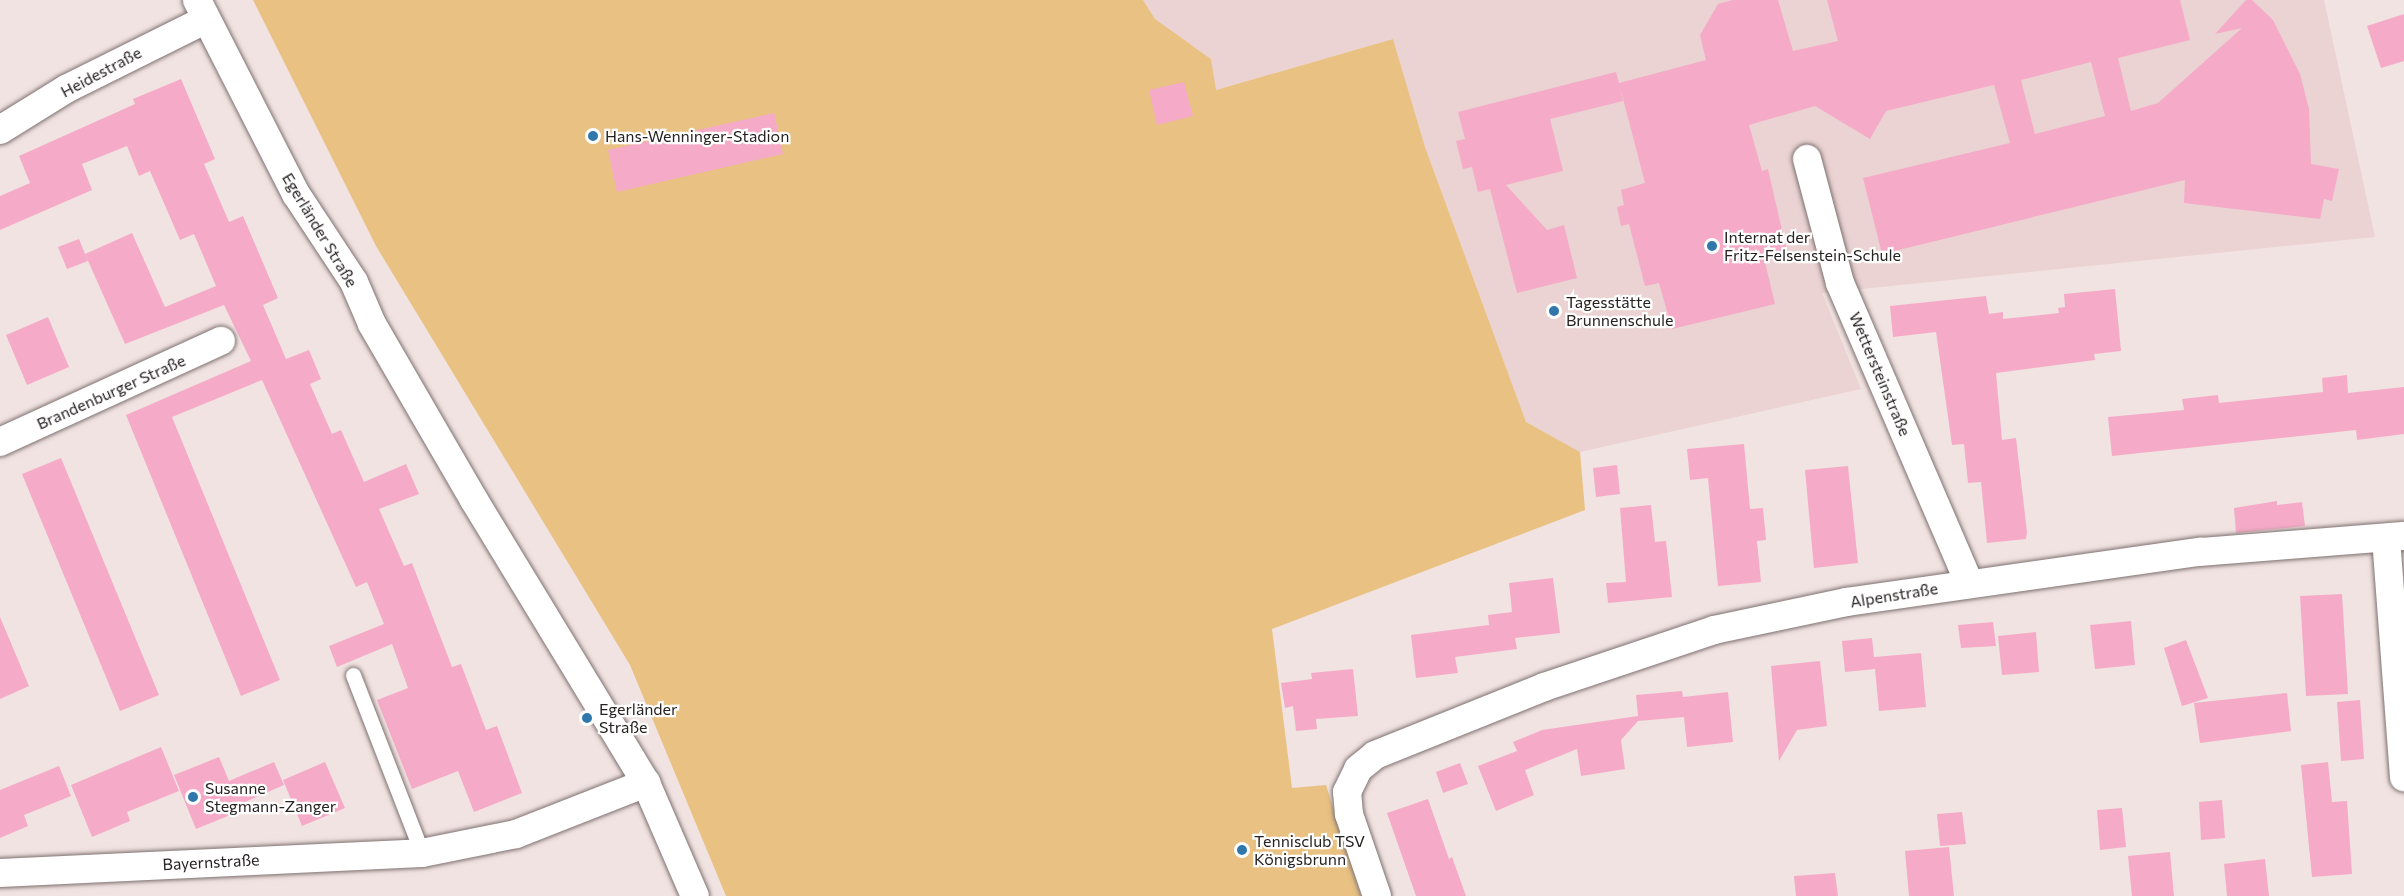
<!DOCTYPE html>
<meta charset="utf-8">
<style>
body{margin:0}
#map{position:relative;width:2404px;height:896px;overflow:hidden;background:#f1e3e1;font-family:Commissioner,sans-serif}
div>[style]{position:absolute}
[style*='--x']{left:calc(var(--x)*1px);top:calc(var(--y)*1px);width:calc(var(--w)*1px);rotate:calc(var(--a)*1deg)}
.built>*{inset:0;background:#ead3d2}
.green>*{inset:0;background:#e8c183}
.building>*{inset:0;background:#f5abc7}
.roads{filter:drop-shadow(0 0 2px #7e7171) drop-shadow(0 0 2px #7e7171)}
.service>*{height:15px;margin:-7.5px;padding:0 7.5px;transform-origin:7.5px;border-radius:7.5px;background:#fff}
.minor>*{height:28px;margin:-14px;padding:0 14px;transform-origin:14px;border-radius:14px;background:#fff}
.dots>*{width:16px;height:16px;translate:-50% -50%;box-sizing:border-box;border:3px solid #fff;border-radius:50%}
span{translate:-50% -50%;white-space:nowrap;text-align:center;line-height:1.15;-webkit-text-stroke:4.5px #fff;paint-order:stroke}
.street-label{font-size:16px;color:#272222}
.poi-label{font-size:16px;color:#272222}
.left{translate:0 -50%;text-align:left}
</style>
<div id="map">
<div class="built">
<div style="clip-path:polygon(1143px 0,2324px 0,2375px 237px,1822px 293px,1861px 389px,1580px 452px,1526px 422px,1425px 147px,1393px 39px,1215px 90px,1211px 59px,1155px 19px)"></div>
</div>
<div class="green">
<div style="clip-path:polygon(253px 0,1143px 0,1155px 19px,1211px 59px,1216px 90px,1393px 39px,1425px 147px,1526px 422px,1580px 452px,1585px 510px,1272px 629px,1292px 788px,1326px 785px,1361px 896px,726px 896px,630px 665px,376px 246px)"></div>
</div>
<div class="building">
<div style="clip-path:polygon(evenodd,1733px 0,1778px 0,1793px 51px,1838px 41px,1827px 0,2180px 0,2190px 40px,2118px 58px,2131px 111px,2158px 103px,2242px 28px,2215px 34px,2246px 0,2252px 0,2273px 20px,2300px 74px,2309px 109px,2311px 164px,2339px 169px,2332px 201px,2324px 199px,2320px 219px,2184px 203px,2185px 180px,1882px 254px,1863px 178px,2010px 143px,1994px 85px,1886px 111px,1870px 139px,1815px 106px,1749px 125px,1762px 171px,1768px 169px,1787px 252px,1764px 258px,1775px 304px,1672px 329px,1659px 283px,1645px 286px,1629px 224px,1621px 226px,1617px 207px,1624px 205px,1621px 190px,1645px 183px,1620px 87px,1623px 101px,1550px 119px,1563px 171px,1506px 185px,1547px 230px,1564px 225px,1577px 278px,1517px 293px,1490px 189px,1478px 192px,1472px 167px,1463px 169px,1456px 141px,1465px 139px,1458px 112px,1616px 72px,1619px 83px,1706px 60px,1700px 35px,1718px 4px,1733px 0,2091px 62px,2105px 116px,2035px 134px,2021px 80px,2091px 62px)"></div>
<div style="clip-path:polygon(2404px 14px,2404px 61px,2381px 68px,2367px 26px)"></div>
<div style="clip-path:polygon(181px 79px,215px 159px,204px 164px,229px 222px,243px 216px,278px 298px,263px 305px,286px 359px,309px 350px,321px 379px,310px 384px,332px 434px,341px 430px,364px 482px,406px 464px,419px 494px,379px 509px,404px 566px,412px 563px,452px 667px,461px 664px,486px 730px,497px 726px,522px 793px,474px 812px,458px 771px,412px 789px,377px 700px,408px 688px,392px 644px,337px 667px,329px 646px,384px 624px,367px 582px,356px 587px,262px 380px,172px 417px,280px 680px,241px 696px,126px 415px,251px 361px,224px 305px,125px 344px,85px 254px,132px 233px,165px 307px,216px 286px,194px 234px,180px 240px,150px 171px,139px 176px,127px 146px,82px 164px,92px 190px,0 230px,0 196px,30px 183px,19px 156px,135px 104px,133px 99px)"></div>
<div style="clip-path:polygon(1184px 82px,1193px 116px,1157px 125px,1149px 90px)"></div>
<div style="clip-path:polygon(774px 113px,783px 154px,617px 192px,608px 150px)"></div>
<div style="clip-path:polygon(79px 239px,88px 261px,67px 269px,58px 247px)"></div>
<div style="clip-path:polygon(2115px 289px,2121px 351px,2094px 354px,2095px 360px,1996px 373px,2002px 440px,2016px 438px,2027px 532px,2026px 539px,1987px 543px,1981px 482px,1968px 483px,1964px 444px,1952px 445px,1936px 332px,1893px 337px,1890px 306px,1986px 296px,1989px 314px,2003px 312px,2003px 319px,2059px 313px,2058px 308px,2065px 307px,2064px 294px)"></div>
<div style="clip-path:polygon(48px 317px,69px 367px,27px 385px,6px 335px)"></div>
<div style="clip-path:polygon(2347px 375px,2348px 393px,2404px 387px,2404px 434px,2357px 440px,2356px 430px,2112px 456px,2108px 417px,2184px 410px,2182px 399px,2218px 395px,2219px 403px,2323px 392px,2322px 378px)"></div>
<div style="clip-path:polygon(1744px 444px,1750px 509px,1763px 508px,1766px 540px,1757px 541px,1761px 582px,1718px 586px,1708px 478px,1690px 480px,1687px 449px)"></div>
<div style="clip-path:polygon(61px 458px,159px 695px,120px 711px,22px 474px)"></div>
<div style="clip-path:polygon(1617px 465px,1620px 494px,1596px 497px,1593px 468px)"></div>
<div style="clip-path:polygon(1848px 466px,1858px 563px,1814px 568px,1805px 470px)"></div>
<div style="clip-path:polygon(2277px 501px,2277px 505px,2302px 502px,2305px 526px,2236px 533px,2234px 508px)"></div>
<div style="clip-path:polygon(1651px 505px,1655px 542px,1666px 541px,1672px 597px,1608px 603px,1606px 583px,1626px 582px,1620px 508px)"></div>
<div style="clip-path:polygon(1553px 578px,1560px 633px,1515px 638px,1517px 649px,1455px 657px,1458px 673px,1416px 678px,1411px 635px,1489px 625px,1488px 615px,1512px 612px,1509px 583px)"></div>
<div style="clip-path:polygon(2342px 594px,2348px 694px,2306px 696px,2300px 596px)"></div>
<div style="clip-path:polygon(0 617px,29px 686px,0 699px)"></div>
<div style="clip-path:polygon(2131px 621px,2135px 665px,2095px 669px,2090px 625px)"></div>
<div style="clip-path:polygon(1993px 622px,1996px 646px,1961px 648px,1958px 625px)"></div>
<div style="clip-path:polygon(2036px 632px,2039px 672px,2002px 675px,1998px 636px)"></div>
<div style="clip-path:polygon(1872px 638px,1874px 657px,1921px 653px,1926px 707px,1879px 711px,1875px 669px,1845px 672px,1842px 641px)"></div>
<div style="clip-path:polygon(2186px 640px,2208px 698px,2182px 706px,2164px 648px)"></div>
<div style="clip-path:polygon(1820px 661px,1827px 726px,1797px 730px,1779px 761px,1771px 666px)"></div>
<div style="clip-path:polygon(1353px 669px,1358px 716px,1316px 719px,1317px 729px,1296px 731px,1293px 706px,1285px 708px,1281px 683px,1312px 679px,1311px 673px)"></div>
<div style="clip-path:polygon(1682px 691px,1683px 697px,1728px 692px,1733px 742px,1687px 747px,1684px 717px,1638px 721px,1621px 740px,1625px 769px,1581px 776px,1577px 749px,1525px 770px,1534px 795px,1496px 811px,1478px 766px,1517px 751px,1513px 742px,1542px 730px,1638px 716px,1636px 695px)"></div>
<div style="clip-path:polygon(2287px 693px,2291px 731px,2200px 743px,2194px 703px)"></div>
<div style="clip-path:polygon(2360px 700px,2364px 759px,2341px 761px,2337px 702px)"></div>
<div style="clip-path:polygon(161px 747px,179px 791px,127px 812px,130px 821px,92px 837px,71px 785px)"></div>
<div style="clip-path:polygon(219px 757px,229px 781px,274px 762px,284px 785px,238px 805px,240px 811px,196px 829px,174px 775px)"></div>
<div style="clip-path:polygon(325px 762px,345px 808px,302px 826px,283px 780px)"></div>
<div style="clip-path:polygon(2328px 762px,2332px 802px,2347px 801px,2352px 874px,2312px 877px,2301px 765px)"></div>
<div style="clip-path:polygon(1460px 763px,1468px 784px,1443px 793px,1436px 772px)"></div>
<div style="clip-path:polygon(59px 766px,71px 796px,24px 815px,28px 826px,0 838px,0 790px)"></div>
<div style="clip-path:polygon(1428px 799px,1449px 859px,1452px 857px,1466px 896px,1416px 896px,1387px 813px)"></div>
<div style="clip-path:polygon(2222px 800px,2225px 838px,2201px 840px,2199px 802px)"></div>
<div style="clip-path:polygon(2122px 808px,2126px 847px,2100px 850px,2097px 810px)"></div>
<div style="clip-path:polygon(1962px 812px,1966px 844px,1940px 846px,1937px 814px)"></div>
<div style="clip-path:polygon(1949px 847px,1954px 896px,1909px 896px,1905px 851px)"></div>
<div style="clip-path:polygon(2170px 852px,2174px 896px,2132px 896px,2128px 856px)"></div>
<div style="clip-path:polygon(2265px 859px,2269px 896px,2227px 896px,2224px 864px)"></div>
<div style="clip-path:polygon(1835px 873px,1838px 896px,1796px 896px,1794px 876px)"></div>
</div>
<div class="roads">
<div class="service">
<div style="--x:353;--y:675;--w:191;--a:68.8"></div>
</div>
<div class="minor">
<div style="--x:197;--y:0;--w:218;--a:63"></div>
<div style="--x:296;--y:194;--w:105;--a:56.6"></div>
<div style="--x:354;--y:282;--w:46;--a:66.8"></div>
<div style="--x:372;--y:324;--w:203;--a:59.9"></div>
<div style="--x:474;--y:500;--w:331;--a:58.7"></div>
<div style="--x:646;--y:783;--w:123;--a:66.6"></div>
<div style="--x:0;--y:130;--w:78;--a:-31.8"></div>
<div style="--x:66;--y:89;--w:155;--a:-26.4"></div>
<div style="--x:1807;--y:159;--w:128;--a:75.1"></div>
<div style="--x:1840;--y:283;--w:327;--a:66.7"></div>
<div style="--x:0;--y:442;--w:243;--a:-24.6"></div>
<div style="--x:2386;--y:538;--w:240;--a:85.7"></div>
<div style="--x:0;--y:873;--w:422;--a:-2.7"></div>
<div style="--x:422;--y:853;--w:96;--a:-11.4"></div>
<div style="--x:516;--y:834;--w:140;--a:-21.4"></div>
<div style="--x:1377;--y:896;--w:87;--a:-108.9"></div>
<div style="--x:1349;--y:814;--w:22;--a:-95"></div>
<div style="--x:1347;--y:792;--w:25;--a:-64"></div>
<div style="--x:1358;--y:769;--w:22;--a:-39"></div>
<div style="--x:1375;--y:755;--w:182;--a:-21.9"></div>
<div style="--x:1544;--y:687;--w:179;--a:-18.5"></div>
<div style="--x:1714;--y:630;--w:136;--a:-11.9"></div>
<div style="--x:1847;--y:602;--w:357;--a:-8.1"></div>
<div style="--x:2200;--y:552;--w:205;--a:-4.5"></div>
</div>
</div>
<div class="dots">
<div style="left:593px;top:136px;background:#3077ac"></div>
<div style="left:1712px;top:246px;background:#3077ac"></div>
<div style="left:1554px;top:311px;background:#3077ac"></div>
<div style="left:587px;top:718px;background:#3077ac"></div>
<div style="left:193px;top:797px;background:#3077ac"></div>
<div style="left:1242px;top:850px;background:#3077ac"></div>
</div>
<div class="street-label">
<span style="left:101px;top:72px;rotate:-28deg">Heidestraße</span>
<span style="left:320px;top:230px;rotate:59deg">Egerländer Straße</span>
<span style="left:1880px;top:374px;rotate:67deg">Wettersteinstraße</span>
<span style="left:111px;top:392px;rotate:-24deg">Brandenburger Straße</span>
<span style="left:1894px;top:595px;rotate:-9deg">Alpenstraße</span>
<span style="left:211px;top:862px;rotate:-3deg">Bayernstraße</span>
</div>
<div class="poi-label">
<span class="left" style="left:605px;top:136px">Hans-Wenninger-Stadion</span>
<span class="left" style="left:1724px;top:246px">Internat der<br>Fritz-Felsenstein-Schule</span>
<span class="left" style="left:1566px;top:311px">Tagesstätte<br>Brunnenschule</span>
<span class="left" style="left:599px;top:718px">Egerländer<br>Straße</span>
<span class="left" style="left:205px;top:797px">Susanne<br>Stegmann-Zanger</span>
<span class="left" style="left:1254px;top:850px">Tennisclub TSV<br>Königsbrunn</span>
</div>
</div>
